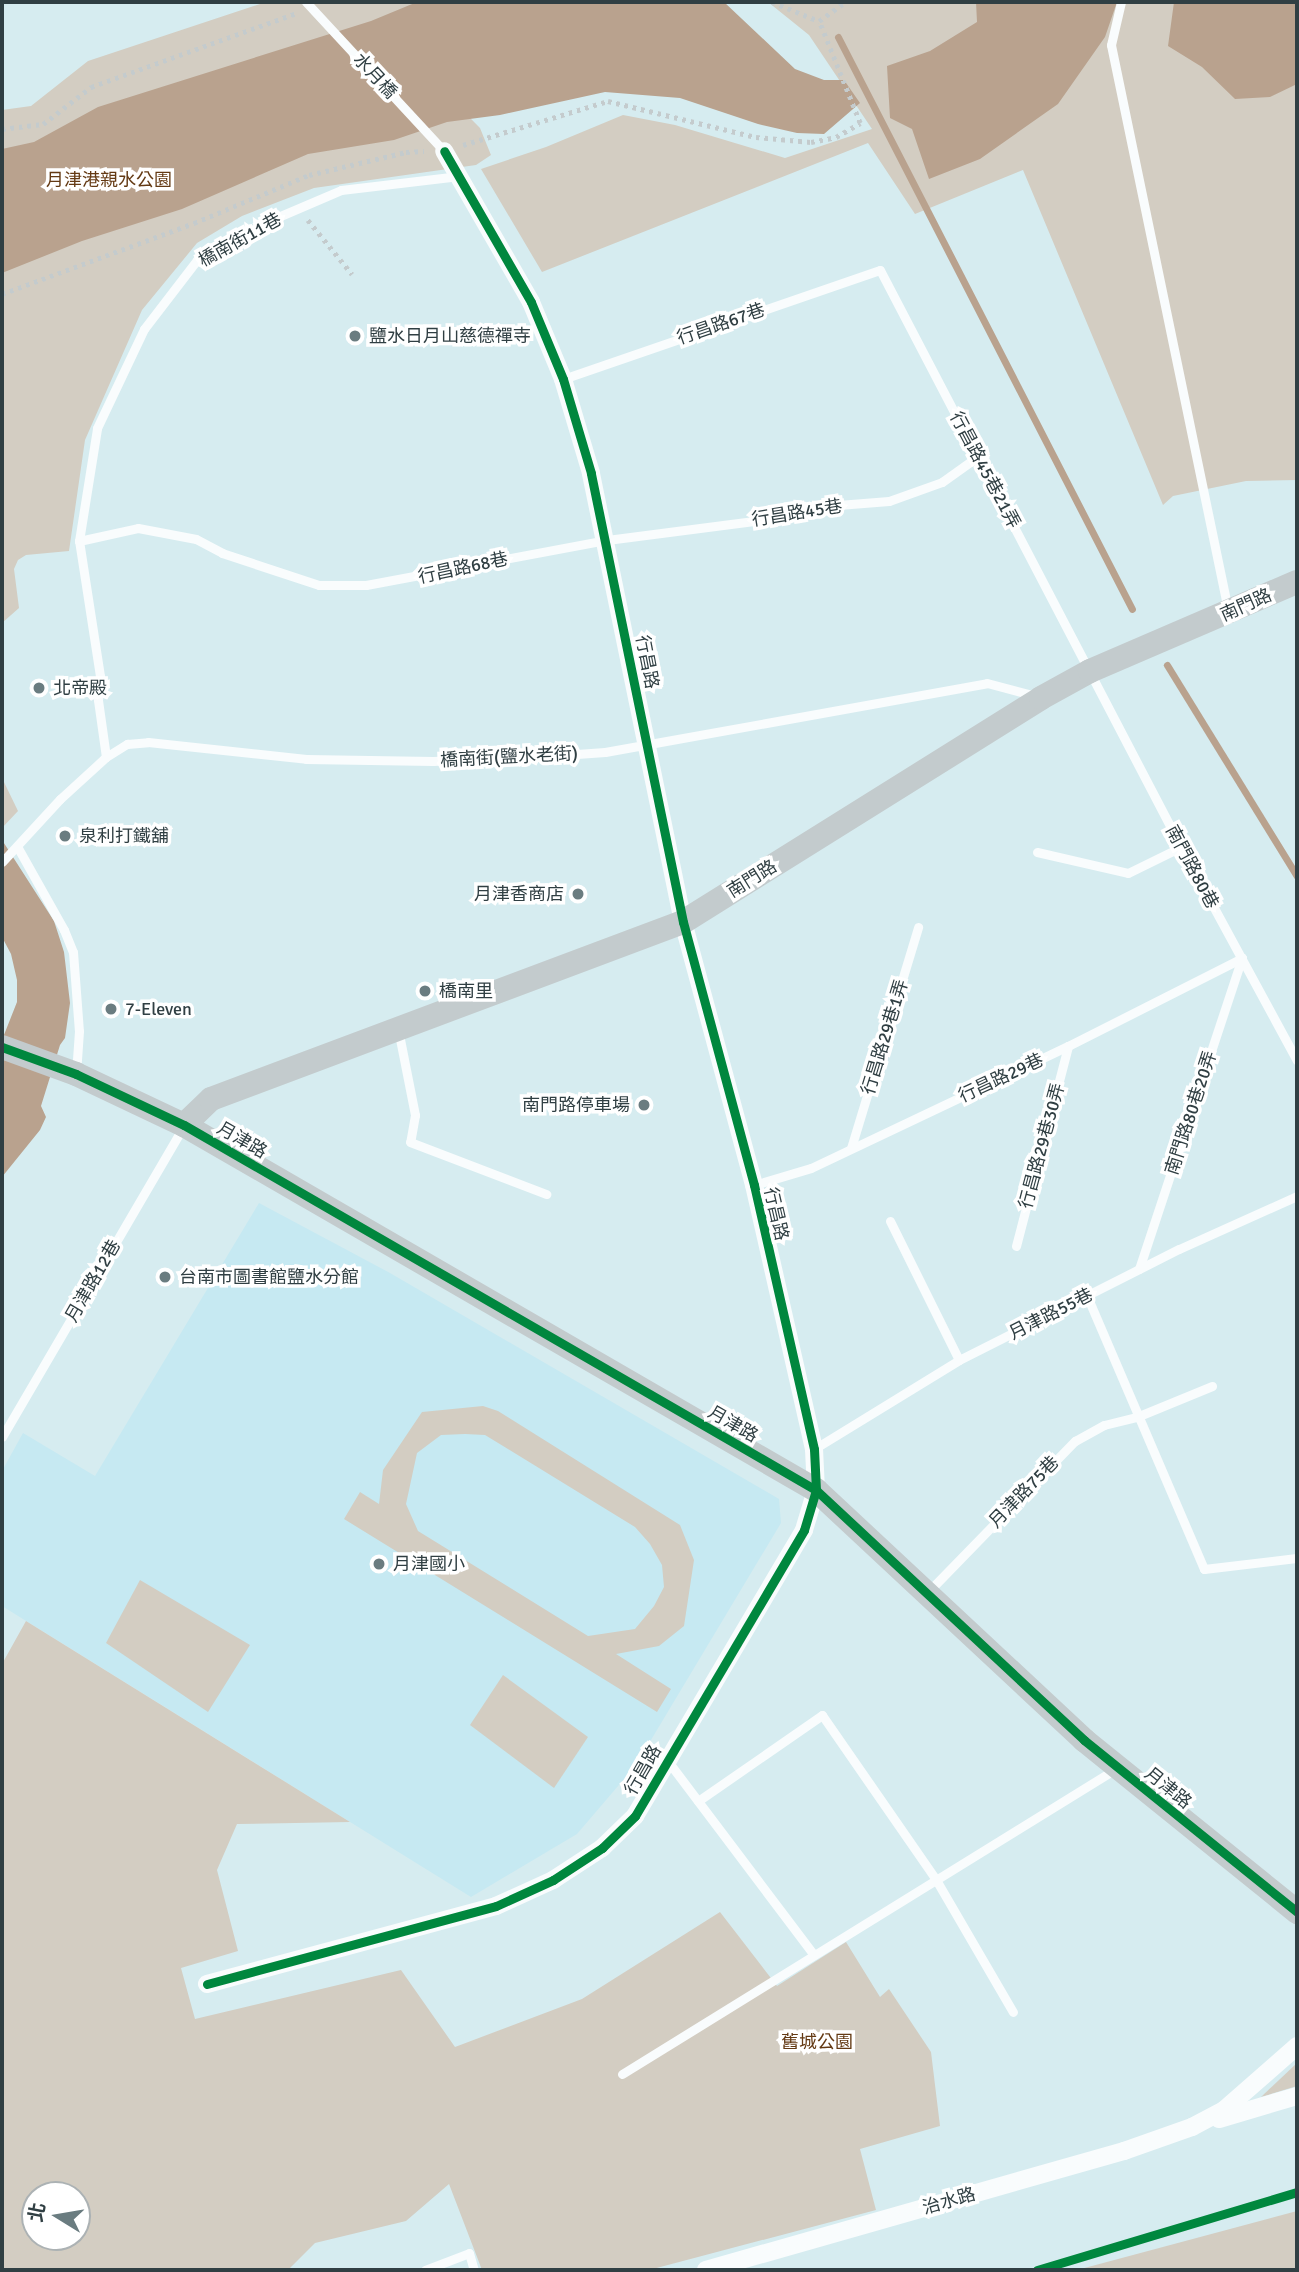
<!DOCTYPE html>
<meta charset="utf-8">
<style>
body{margin:0}
#map{position:relative;width:1299px;height:2272px;overflow:hidden;background:#d6ecf0;font-family:Signika,"Noto Sans TC",sans-serif}
div>[style]{position:absolute}
[style*='--x']{left:calc(var(--x)*1px);top:calc(var(--y)*1px);width:calc(var(--w)*1px);rotate:calc(var(--a)*1deg)}
.built>*{inset:0;background:#c6e9f2}
.green>*{inset:0;background:#d3cdc2}
.water>*{inset:0;background:#b9a28e}
.stream>*{height:7px;margin:-3.5px;padding:0 3.5px;transform-origin:3.5px;border-radius:3.5px;background:#b9a28e}
.path>*{height:4.5px;margin-top:-2.25px;transform-origin:0;background:repeating-linear-gradient(90deg,#c4cbcd 0 3.5px,transparent 0 8.5px)}
.lane>*{height:9px;margin:-4.5px;padding:0 4.5px;transform-origin:4.5px;border-radius:4.5px;background:#f9fcfd}
.street>*{height:18px;margin:-9px;padding:0 9px;transform-origin:9px;border-radius:9px;background:#f9fcfd}
.secondary>*{height:24px;margin:-12px;padding:0 12px;transform-origin:12px;border-radius:12px;background:#c3cbcd}
.cycleway>*{height:9px;margin:-4.5px;padding:0 4.5px;transform-origin:4.5px;border-radius:4.5px;background:#00873e}
.dots>*{width:19px;height:19px;translate:-50% -50%;box-sizing:border-box;border:4px solid #fff;border-radius:50%}
span{translate:-50% -50%;white-space:nowrap;text-align:center;line-height:1.15;-webkit-text-stroke:7px #fff;paint-order:stroke}
.street-label{font-size:18px;color:#303f43}
.park-label{font-size:18px;color:#643a14}
.poi-label{font-size:18px;color:#303f43}
.left{translate:0 -50%;text-align:left}
.right{translate:-100% -50%;text-align:right}
.frame{position:absolute;inset:0;border:4px solid #303f43;pointer-events:none}
.north{position:absolute;left:21px;top:2181px;width:70px;height:70px;box-sizing:border-box;background:#fff;border:2px solid #acb2b4;border-radius:50%;rotate:281deg;font-size:19px;font-weight:700;line-height:28px;text-align:center;color:#303f43}
.north::after{content:'';display:block;margin:auto;width:24px;height:32px;background:#6a7c80;clip-path:polygon(50% 0,100% 100%,50% 72%,0 100%)}
</style>
<div id="map">
<div class="built">
<div style="clip-path:polygon(259px 1203px,390px 1273px,779px 1499px,781px 1523px,636px 1765px,577px 1834px,471px 1897px,2px 1606px,2px 1471px,23px 1433px,95px 1476px)"></div>
</div>
<div class="green">
<div style="clip-path:polygon(266px 2px,437px 2px,382px 29px,480px 128px,491px 155px,476px 165px,314px 188px,242px 216px,197px 243px,142px 310px,85px 440px,69px 551px,26px 555px,18px 560px,14px 569px,19px 608px,2px 623px,2px 110px,31px 106px,88px 61px)"></div>
<div style="clip-path:polygon(768px 2px,1297px 2px,1297px 480px,1246px 481px,1173px 496px,1163px 505px,1023px 170px,915px 214px,868px 143px,542px 272px,481px 169px,546px 147px,623px 115px,675px 125px,785px 158px,872px 129px,809px 35px)"></div>
<div style="clip-path:polygon(2px 778px,18px 811px,2px 828px)"></div>
<div style="clip-path:polygon(evenodd,483px 1406px,498px 1411px,680px 1525px,694px 1560px,684px 1626px,659px 1646px,616px 1654px,671px 1689px,657px 1712px,344px 1519px,360px 1492px,379px 1504px,383px 1470px,422px 1412px,483px 1406px,465px 1434px,485px 1435px,635px 1527px,650px 1544px,662px 1565px,664px 1587px,654px 1606px,635px 1629px,588px 1636px,418px 1531px,406px 1504px,417px 1453px,441px 1435px,465px 1434px)"></div>
<div style="clip-path:polygon(140px 1580px,250px 1645px,208px 1712px,106px 1643px)"></div>
<div style="clip-path:polygon(evenodd,26px 1621px,350px 1822px,237px 1824px,217px 1870px,238px 1951px,181px 1968px,195px 2019px,401px 1970px,455px 2047px,582px 1999px,720px 1912px,777px 1986px,846px 1942px,880px 1997px,889px 1989px,931px 2052px,940px 2126px,860px 2149px,876px 2210px,649px 2270px,482px 2270px,449px 2184px,406px 2221px,315px 2243px,288px 2270px,2px 2270px,2px 1664px,26px 1621px,35px 2195px,77px 2195px,77px 2237px,35px 2237px,35px 2195px)"></div>
<div style="clip-path:polygon(503px 1675px,588px 1737px,554px 1788px,470px 1725px)"></div>
<div style="clip-path:polygon(1297px 2063px,1297px 2086px,1261px 2097px)"></div>
<div style="clip-path:polygon(1297px 2211px,1297px 2270px,1077px 2270px)"></div>
</div>
<div class="water">
<div style="clip-path:polygon(417px 2px,724px 2px,795px 69px,824px 80px,844px 80px,860px 103px,824px 134px,797px 133px,758px 124px,680px 98px,605px 92px,500px 115px,447px 122px,394px 140px,308px 154px,182px 209px,82px 241px,2px 273px,2px 149px,34px 142px,98px 107px,371px 21px)"></div>
<div style="clip-path:polygon(976px 2px,1117px 2px,1105px 37px,1058px 104px,980px 159px,929px 179px,912px 129px,890px 118px,887px 66px,930px 51px,977px 22px)"></div>
<div style="clip-path:polygon(1174px 2px,1297px 2px,1297px 84px,1270px 97px,1235px 99px,1202px 67px,1168px 46px)"></div>
<div style="clip-path:polygon(2px 840px,54px 921px,64px 952px,70px 1003px,65px 1038px,60px 1045px,41px 1106px,46px 1117px,40px 1130px,2px 1177px,2px 1040px,17px 1002px,17px 980px,11px 954px,2px 937px)"></div>
</div>
<div class="stream">
<div style="--x:838;--y:37;--w:643;--a:62.8"></div>
<div style="--x:1167;--y:665;--w:248;--a:58.4"></div>
</div>
<div class="path">
<div style="--x:772;--y:2;--w:51;--a:22"></div>
<div style="--x:819;--y:21;--w:32;--a:-36"></div>
<div style="--x:2;--y:129;--w:41;--a:-7"></div>
<div style="--x:43;--y:124;--w:61;--a:-37.6"></div>
<div style="--x:91;--y:87;--w:219;--a:-19.8"></div>
<div style="--x:463;--y:145;--w:152;--a:-16.9"></div>
<div style="--x:608;--y:101;--w:152;--a:13.7"></div>
<div style="--x:756;--y:137;--w:55;--a:5.2"></div>
<div style="--x:811;--y:142;--w:25;--a:-11"></div>
<div style="--x:836;--y:137;--w:28;--a:-30"></div>
<div style="--x:860;--y:123;--w:110;--a:-111.9"></div>
<div style="--x:308;--y:220;--w:70;--a:50.8"></div>
<div style="--x:2;--y:294;--w:205;--a:-20.3"></div>
<div style="--x:194;--y:223;--w:125;--a:-22.7"></div>
<div style="--x:309;--y:175;--w:100;--a:-13.3"></div>
<div style="--x:406;--y:152;--w:18;--a:-3"></div>
</div>
<div class="lane">
<div style="--x:306;--y:2;--w:203;--a:47.2"></div>
<div style="--x:1121;--y:2;--w:44;--a:103.1"></div>
<div style="--x:1111;--y:45;--w:577;--a:78.3"></div>
<div style="--x:563;--y:379;--w:335;--a:-19"></div>
<div style="--x:880;--y:270;--w:651;--a:62.45"></div>
<div style="--x:1181;--y:847;--w:243;--a:61.5"></div>
<div style="--x:79;--y:541;--w:60;--a:-12.4"></div>
<div style="--x:138;--y:528;--w:59;--a:10.7"></div>
<div style="--x:196;--y:539;--w:30;--a:28"></div>
<div style="--x:222;--y:553;--w:102;--a:18.3"></div>
<div style="--x:319;--y:585;--w:47;--a:0"></div>
<div style="--x:366;--y:585;--w:245;--a:-10.6"></div>
<div style="--x:607;--y:540;--w:154;--a:-7.4"></div>
<div style="--x:760;--y:520;--w:55;--a:-13.8"></div>
<div style="--x:813;--y:507;--w:76;--a:-4.5"></div>
<div style="--x:889;--y:501;--w:56;--a:-19.7"></div>
<div style="--x:942;--y:482;--w:43;--a:-35.5"></div>
<div style="--x:106;--y:757;--w:58;--a:-98"></div>
<div style="--x:98;--y:700;--w:24;--a:-85"></div>
<div style="--x:100;--y:676;--w:137;--a:-98.8"></div>
<div style="--x:79;--y:541;--w:114;--a:-80.9"></div>
<div style="--x:97;--y:428;--w:110;--a:-64.6"></div>
<div style="--x:144;--y:329;--w:87;--a:-52.5"></div>
<div style="--x:197;--y:260;--w:84;--a:-28.4"></div>
<div style="--x:271;--y:220;--w:76;--a:-23.2"></div>
<div style="--x:341;--y:190;--w:119;--a:-6.8"></div>
<div style="--x:18;--y:848;--w:94;--a:60.7"></div>
<div style="--x:64;--y:930;--w:24;--a:68"></div>
<div style="--x:73;--y:952;--w:79;--a:85.7"></div>
<div style="--x:79;--y:1031;--w:39;--a:94"></div>
<div style="--x:1037;--y:852;--w:93;--a:13"></div>
<div style="--x:1128;--y:873;--w:59;--a:-26.1"></div>
<div style="--x:2;--y:862;--w:86;--a:-47.4"></div>
<div style="--x:60;--y:799;--w:62;--a:-42.4"></div>
<div style="--x:106;--y:757;--w:25;--a:-32"></div>
<div style="--x:127;--y:744;--w:21;--a:-5"></div>
<div style="--x:148;--y:742;--w:159;--a:6.1"></div>
<div style="--x:306;--y:759;--w:127;--a:0.9"></div>
<div style="--x:433;--y:761;--w:130;--a:-2.6"></div>
<div style="--x:563;--y:755;--w:42;--a:-4.1"></div>
<div style="--x:605;--y:752;--w:388;--a:-10.2"></div>
<div style="--x:987;--y:683;--w:51;--a:14.9"></div>
<div style="--x:398;--y:1029;--w:88;--a:78.8"></div>
<div style="--x:415;--y:1115;--w:27;--a:100"></div>
<div style="--x:410;--y:1142;--w:146;--a:20.9"></div>
<div style="--x:851;--y:1148;--w:231;--a:-73.1"></div>
<div style="--x:754;--y:1185;--w:59;--a:-16.6"></div>
<div style="--x:811;--y:1168;--w:284;--a:-25.4"></div>
<div style="--x:1068;--y:1046;--w:195;--a:-26.8"></div>
<div style="--x:890;--y:1221;--w:155;--a:63.6"></div>
<div style="--x:1016;--y:1246;--w:207;--a:-75.4"></div>
<div style="--x:1139;--y:1269;--w:328;--a:-71.7"></div>
<div style="--x:1087;--y:1296;--w:297;--a:66.8"></div>
<div style="--x:1204;--y:1569;--w:93;--a:-6.8"></div>
<div style="--x:2;--y:1437;--w:359;--a:-59.7"></div>
<div style="--x:814;--y:1449;--w:170;--a:-31.5"></div>
<div style="--x:959;--y:1360;--w:246;--a:-26.8"></div>
<div style="--x:1179;--y:1249;--w:129;--a:-24.2"></div>
<div style="--x:928;--y:1592;--w:211;--a:-45.8"></div>
<div style="--x:1075;--y:1441;--w:33;--a:-29"></div>
<div style="--x:1104;--y:1425;--w:36;--a:-14"></div>
<div style="--x:1139;--y:1416;--w:79;--a:-22.3"></div>
<div style="--x:667;--y:1760;--w:243;--a:53"></div>
<div style="--x:698;--y:1801;--w:151;--a:-34.7"></div>
<div style="--x:822;--y:1715;--w:198;--a:55.3"></div>
<div style="--x:935;--y:1878;--w:155;--a:59.8"></div>
<div style="--x:622;--y:2074;--w:582;--a:-31.72"></div>
<div style="--x:425;--y:2270;--w:47;--a:-21.1"></div>
<div style="--x:469;--y:2253;--w:18;--a:74"></div>
</div>
<div class="street">
<div style="--x:207;--y:1984;--w:299;--a:-15.1"></div>
<div style="--x:496;--y:1906;--w:63;--a:-24.5"></div>
<div style="--x:553;--y:1880;--w:59;--a:-33.1"></div>
<div style="--x:602;--y:1848;--w:46;--a:-44.1"></div>
<div style="--x:635;--y:1816;--w:332;--a:-59.4"></div>
<div style="--x:804;--y:1530;--w:42;--a:-73.3"></div>
<div style="--x:816;--y:1490;--w:41;--a:-92.8"></div>
<div style="--x:814;--y:1449;--w:271;--a:-102.8"></div>
<div style="--x:754;--y:1185;--w:272;--a:-105.1"></div>
<div style="--x:683;--y:922;--w:458;--a:-101.6"></div>
<div style="--x:591;--y:473;--w:98;--a:-106.6"></div>
<div style="--x:563;--y:379;--w:83;--a:-112.6"></div>
<div style="--x:531;--y:302;--w:174;--a:-119.9"></div>
<div style="--x:1219;--y:2119;--w:81;--a:-16.4"></div>
<div style="--x:706;--y:2270;--w:435;--a:-15.9"></div>
<div style="--x:1124;--y:2151;--w:72;--a:-19.4"></div>
<div style="--x:1192;--y:2127;--w:36;--a:-28"></div>
<div style="--x:1224;--y:2110;--w:97;--a:-41.2"></div>
</div>
<div class="secondary">
<div style="--x:2;--y:1047;--w:79;--a:20"></div>
<div style="--x:76;--y:1074;--w:119;--a:25.3"></div>
<div style="--x:184;--y:1125;--w:730;--a:30.01"></div>
<div style="--x:816;--y:1490;--w:367;--a:43"></div>
<div style="--x:1084;--y:1740;--w:274;--a:38.9"></div>
<div style="--x:184;--y:1125;--w:37;--a:-44"></div>
<div style="--x:211;--y:1099;--w:504;--a:-20.56"></div>
<div style="--x:683;--y:922;--w:422;--a:-32"></div>
<div style="--x:1041;--y:698;--w:56;--a:-28.9"></div>
<div style="--x:1090;--y:671;--w:225;--a:-23.3"></div>
</div>
<div class="cycleway">
<div style="--x:2;--y:1047;--w:79;--a:20"></div>
<div style="--x:76;--y:1074;--w:119;--a:25.3"></div>
<div style="--x:184;--y:1125;--w:730;--a:30.01"></div>
<div style="--x:816;--y:1490;--w:367;--a:43"></div>
<div style="--x:1084;--y:1740;--w:274;--a:38.9"></div>
<div style="--x:207;--y:1984;--w:299;--a:-15.1"></div>
<div style="--x:496;--y:1906;--w:63;--a:-24.5"></div>
<div style="--x:553;--y:1880;--w:59;--a:-33.1"></div>
<div style="--x:602;--y:1848;--w:46;--a:-44.1"></div>
<div style="--x:635;--y:1816;--w:332;--a:-59.4"></div>
<div style="--x:804;--y:1530;--w:42;--a:-73.3"></div>
<div style="--x:816;--y:1490;--w:41;--a:-92.8"></div>
<div style="--x:814;--y:1449;--w:271;--a:-102.8"></div>
<div style="--x:754;--y:1185;--w:272;--a:-105.1"></div>
<div style="--x:683;--y:922;--w:458;--a:-101.6"></div>
<div style="--x:591;--y:473;--w:98;--a:-106.6"></div>
<div style="--x:563;--y:379;--w:83;--a:-112.6"></div>
<div style="--x:531;--y:302;--w:174;--a:-119.9"></div>
<div style="--x:1037;--y:2270;--w:271;--a:-16.7"></div>
</div>
<div class="dots">
<div style="left:355px;top:336px;background:#6a7c80"></div>
<div style="left:39px;top:688px;background:#6a7c80"></div>
<div style="left:65px;top:836px;background:#6a7c80"></div>
<div style="left:578px;top:894px;background:#6a7c80"></div>
<div style="left:425px;top:991px;background:#6a7c80"></div>
<div style="left:111px;top:1009px;background:#6a7c80"></div>
<div style="left:644px;top:1105px;background:#6a7c80"></div>
<div style="left:165px;top:1277px;background:#6a7c80"></div>
<div style="left:379px;top:1564px;background:#6a7c80"></div>
</div>
<div class="street-label">
<span style="left:375px;top:76px;rotate:47deg">水月橋</span>
<span style="left:240px;top:240px;rotate:-29deg">橋南街11巷</span>
<span style="left:721px;top:324px;rotate:-19deg">行昌路67巷</span>
<span style="left:985px;top:470px;rotate:62deg">行昌路45巷21弄</span>
<span style="left:797px;top:513px;rotate:-9deg">行昌路45巷</span>
<span style="left:463px;top:568px;rotate:-12deg">行昌路68巷</span>
<span style="left:1246px;top:605px;rotate:-24deg">南門路</span>
<span style="left:647px;top:662px;rotate:79deg">行昌路</span>
<span style="left:509px;top:757px;rotate:-3deg">橋南街(鹽水老街)</span>
<span style="left:1192px;top:867px;rotate:62deg">南門路80巷</span>
<span style="left:752px;top:879px;rotate:-32deg">南門路</span>
<span style="left:885px;top:1037px;rotate:-73deg">行昌路29巷1弄</span>
<span style="left:1001px;top:1078px;rotate:-25deg">行昌路29巷</span>
<span style="left:1191px;top:1113px;rotate:-72deg">南門路80巷20弄</span>
<span style="left:242px;top:1140px;rotate:30deg">月津路</span>
<span style="left:1042px;top:1146px;rotate:-75deg">行昌路29巷30弄</span>
<span style="left:776px;top:1214px;rotate:77deg">行昌路</span>
<span style="left:93px;top:1281px;rotate:-60deg">月津路12巷</span>
<span style="left:1051px;top:1314px;rotate:-27deg">月津路55巷</span>
<span style="left:733px;top:1424px;rotate:30deg">月津路</span>
<span style="left:1024px;top:1492px;rotate:-46deg">月津路75巷</span>
<span style="left:643px;top:1770px;rotate:-60deg">行昌路</span>
<span style="left:1168px;top:1788px;rotate:39deg">月津路</span>
<span style="left:949px;top:2201px;rotate:-16deg">治水路</span>
</div>
<div class="park-label">
<span style="left:109px;top:180px">月津港親水公園</span>
<span style="left:817px;top:2042px">舊城公園</span>
</div>
<div class="poi-label">
<span class="left" style="left:369px;top:336px">鹽水日月山慈德禪寺</span>
<span class="left" style="left:53px;top:688px">北帝殿</span>
<span class="left" style="left:79px;top:836px">泉利打鐵舖</span>
<span class="right" style="left:564px;top:894px">月津香商店</span>
<span class="left" style="left:439px;top:991px">橋南里</span>
<span class="left" style="left:125px;top:1009px">7-Eleven</span>
<span class="right" style="left:630px;top:1105px">南門路停車場</span>
<span class="left" style="left:179px;top:1277px">台南市圖書館鹽水分館</span>
<span class="left" style="left:393px;top:1564px">月津國小</span>
</div>
<div class="frame"></div>
<div class="north">北</div>
</div>
